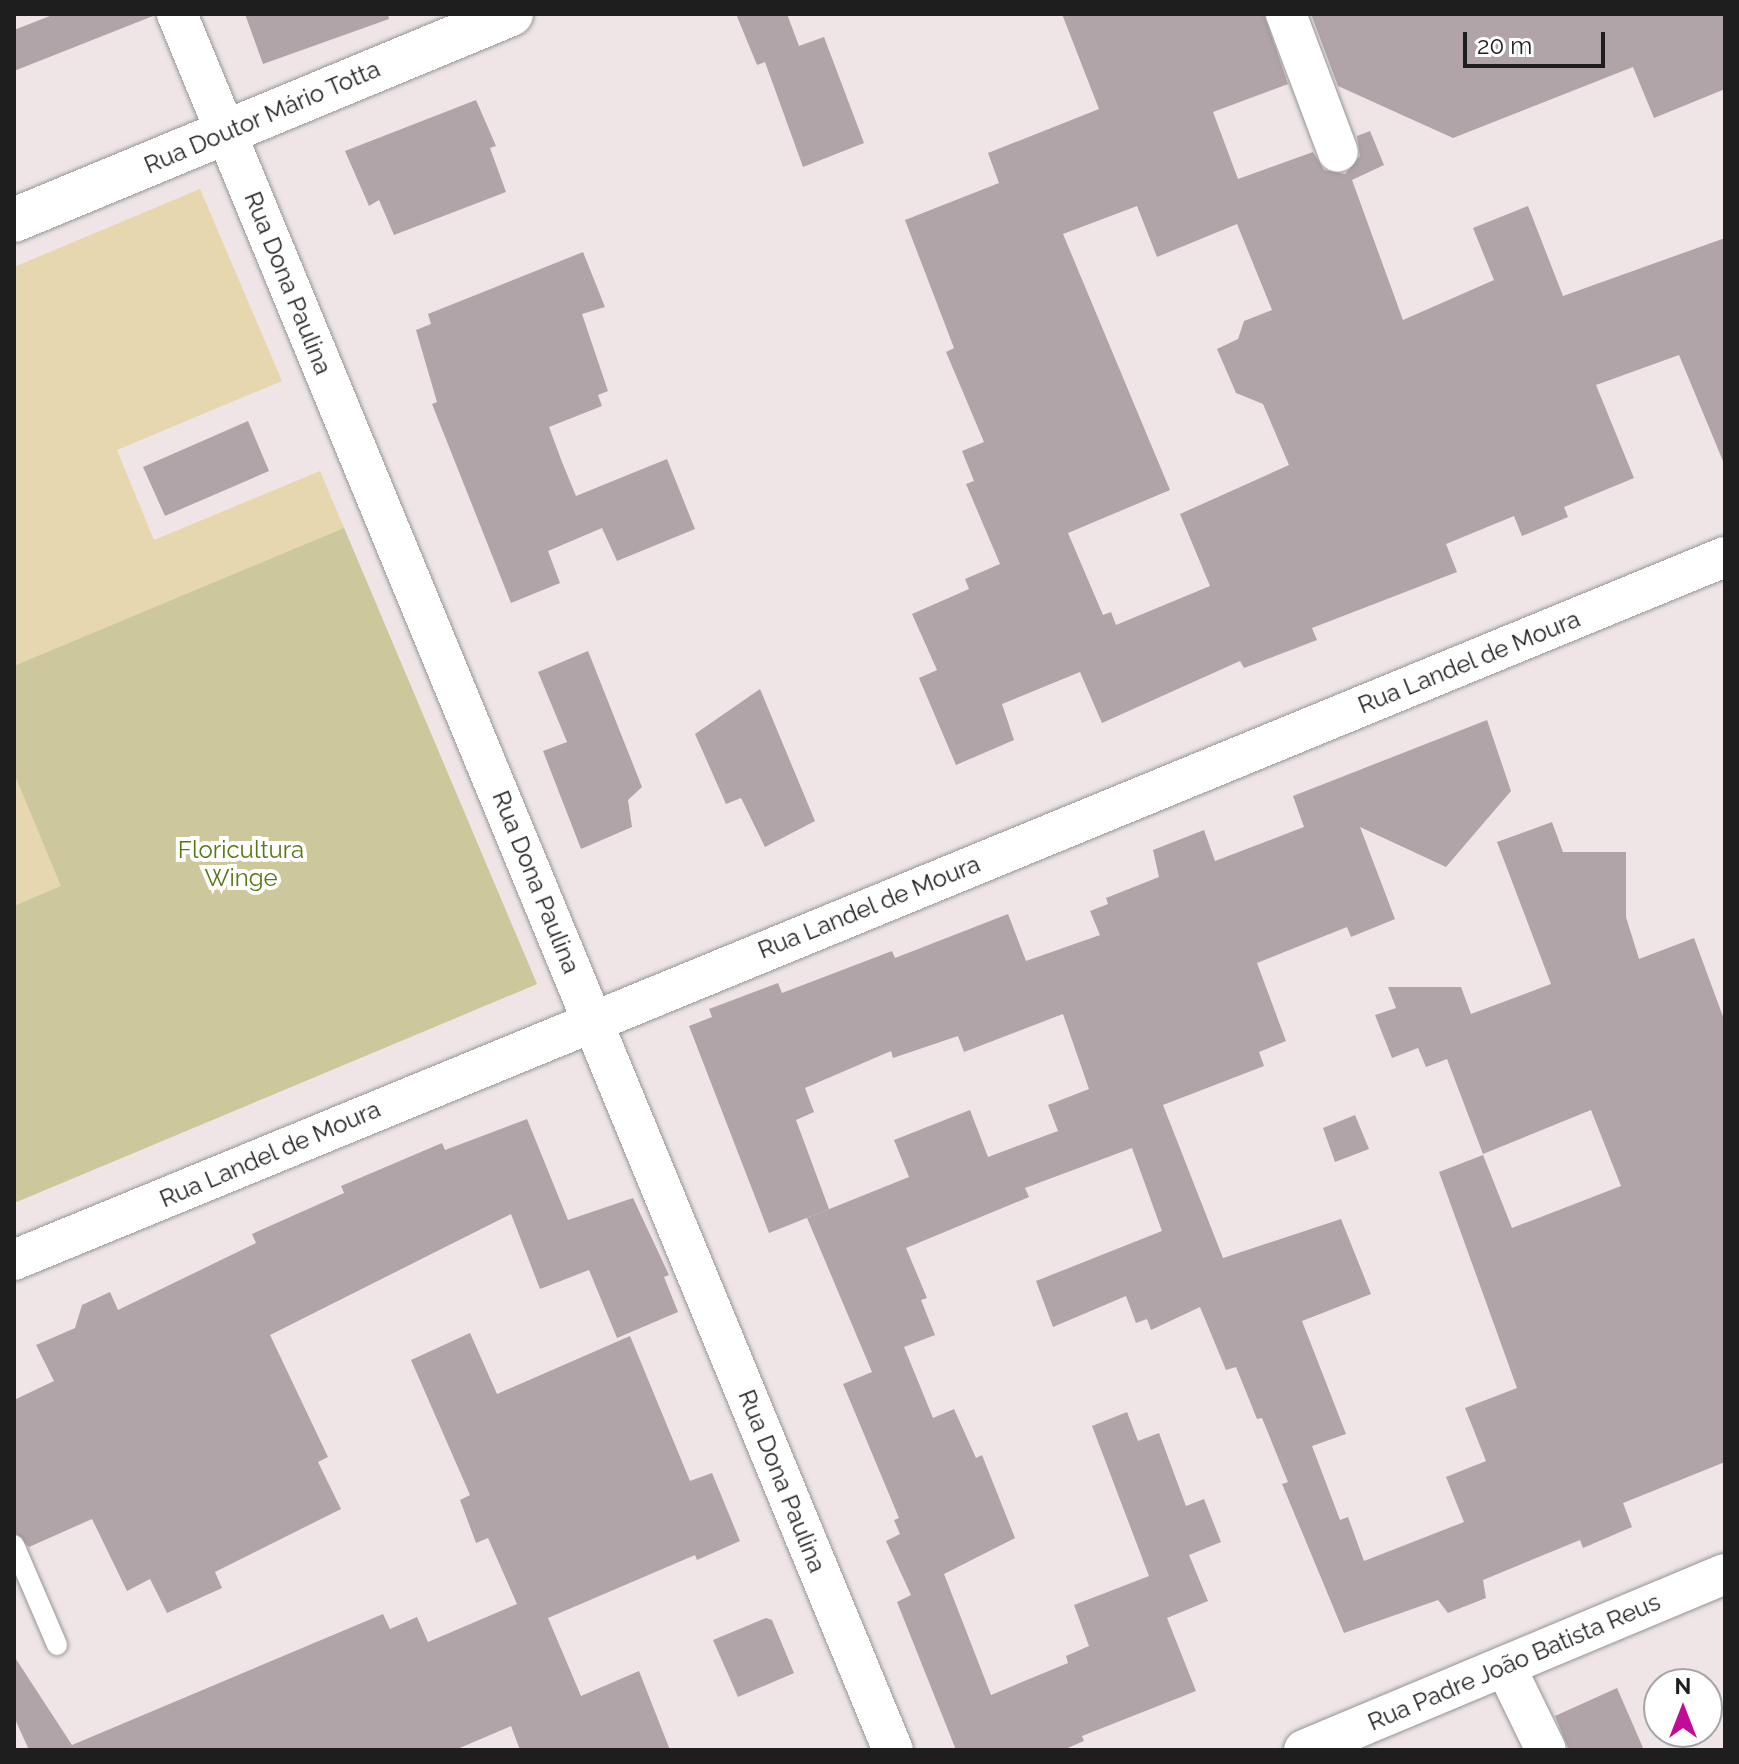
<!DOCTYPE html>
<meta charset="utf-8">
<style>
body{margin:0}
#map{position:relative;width:1739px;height:1764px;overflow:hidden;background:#efe5e6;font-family:Raleway,sans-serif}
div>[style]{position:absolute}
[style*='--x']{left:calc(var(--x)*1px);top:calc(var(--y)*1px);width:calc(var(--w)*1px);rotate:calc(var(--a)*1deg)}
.grass>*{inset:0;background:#e6d7ae}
.forest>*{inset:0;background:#ccc89c}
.building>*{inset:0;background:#b0a4a8}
.roads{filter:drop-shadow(0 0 2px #959595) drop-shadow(0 0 2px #959595)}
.service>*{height:20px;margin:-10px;padding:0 10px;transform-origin:10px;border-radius:10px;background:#fff}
.minor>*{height:40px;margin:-20px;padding:0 20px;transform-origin:20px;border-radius:20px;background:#fff}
.tertiary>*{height:44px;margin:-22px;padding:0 22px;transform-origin:22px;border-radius:22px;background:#fff}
span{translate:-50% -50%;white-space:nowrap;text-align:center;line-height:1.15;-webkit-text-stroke:8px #fff;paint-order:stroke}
.street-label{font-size:24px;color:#1e1e1e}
.park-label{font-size:24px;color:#587712}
.frame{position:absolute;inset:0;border:16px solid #1e1e1e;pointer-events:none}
.north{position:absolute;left:1643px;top:1668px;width:80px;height:80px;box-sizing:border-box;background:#fff;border:2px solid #a5a5a5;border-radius:50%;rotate:0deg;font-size:22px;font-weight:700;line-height:32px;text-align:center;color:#1e1e1e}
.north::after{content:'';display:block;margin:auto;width:28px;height:36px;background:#c10b99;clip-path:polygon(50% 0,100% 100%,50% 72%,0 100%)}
.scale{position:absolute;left:1463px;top:32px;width:142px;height:36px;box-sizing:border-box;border:4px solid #1e1e1e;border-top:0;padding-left:10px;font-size:24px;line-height:28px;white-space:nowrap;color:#1e1e1e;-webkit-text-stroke:6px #fff;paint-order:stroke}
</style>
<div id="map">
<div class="grass">
<div style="clip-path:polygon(200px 189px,282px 381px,117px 450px,154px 540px,320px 471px,537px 984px,14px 1203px,14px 267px)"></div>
</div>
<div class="forest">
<div style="clip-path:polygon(344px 528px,537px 984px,14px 1203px,14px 906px,61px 886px,14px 773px,14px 666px)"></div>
</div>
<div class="building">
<div style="clip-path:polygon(55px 14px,152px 14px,153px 16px,14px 71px,14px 30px)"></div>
<div style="clip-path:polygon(245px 14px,388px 14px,389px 19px,263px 64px)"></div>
<div style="clip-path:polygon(736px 14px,787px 14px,799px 46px,824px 37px,864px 143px,803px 167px,765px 62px,757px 65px)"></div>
<div style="clip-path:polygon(evenodd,1062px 14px,1264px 14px,1288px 84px,1213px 112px,1238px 179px,1313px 152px,1324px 170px,1345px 174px,1360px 156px,1357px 136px,1370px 131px,1384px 165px,1352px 180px,1403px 320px,1494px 280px,1473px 228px,1528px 206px,1563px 296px,1725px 238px,1725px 466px,1679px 355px,1596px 385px,1634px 478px,1564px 507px,1568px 517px,1522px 536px,1514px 516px,1446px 544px,1457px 572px,1312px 628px,1317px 640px,1244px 668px,1240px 661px,1102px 723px,1080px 672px,1002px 704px,1014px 740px,956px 765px,919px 678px,937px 670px,912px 614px,969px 589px,965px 579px,1000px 564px,966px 484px,974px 481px,962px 451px,984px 442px,946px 352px,954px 348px,905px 220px,999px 183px,988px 153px,1099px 109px,1062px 14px,1137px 206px,1157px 257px,1237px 224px,1272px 310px,1244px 321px,1238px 339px,1217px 349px,1236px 393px,1263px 404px,1289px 465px,1180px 514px,1210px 586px,1116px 625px,1111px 612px,1103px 615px,1068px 533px,1170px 490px,1063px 234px,1137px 206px)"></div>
<div style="clip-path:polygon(1311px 14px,1725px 14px,1725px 89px,1654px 118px,1633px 67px,1453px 138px,1338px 86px)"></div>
<div style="clip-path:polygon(476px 100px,496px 146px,490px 148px,506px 192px,394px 235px,379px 200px,369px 206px,345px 151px)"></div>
<div style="clip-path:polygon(583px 252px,605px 307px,582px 314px,608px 391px,598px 395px,602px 406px,549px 427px,562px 462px,576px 496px,667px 459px,695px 529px,617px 561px,602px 528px,548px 551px,560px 583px,511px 603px,432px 404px,437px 402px,416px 330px,431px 324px,428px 314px)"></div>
<div style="clip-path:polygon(248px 421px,269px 471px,165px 516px,143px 467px)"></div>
<div style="clip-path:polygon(588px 651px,642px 787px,628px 800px,632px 827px,581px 849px,543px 751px,567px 742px,538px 672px)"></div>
<div style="clip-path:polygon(760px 689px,815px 821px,765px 847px,741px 798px,726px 804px,695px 734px)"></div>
<div style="clip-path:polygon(1487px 720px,1511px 791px,1446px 867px,1360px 827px,1395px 919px,1351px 937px,1347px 927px,1257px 963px,1286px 1041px,1259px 1052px,1264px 1066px,1163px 1105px,1223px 1258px,1341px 1219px,1371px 1294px,1302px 1321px,1346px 1434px,1312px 1446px,1340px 1520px,1348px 1517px,1364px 1561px,1464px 1522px,1446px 1477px,1486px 1461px,1465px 1408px,1517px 1388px,1439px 1172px,1483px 1155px,1512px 1228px,1621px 1186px,1591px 1110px,1483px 1154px,1447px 1059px,1426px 1067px,1418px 1048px,1392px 1058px,1375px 1015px,1396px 1008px,1388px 987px,1461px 987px,1471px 1014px,1551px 984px,1497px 842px,1552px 822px,1563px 852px,1626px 852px,1626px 917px,1639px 959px,1694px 938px,1725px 1022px,1725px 1462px,1623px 1503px,1632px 1527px,1583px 1548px,1580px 1540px,1483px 1580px,1486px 1598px,1448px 1613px,1438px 1600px,1344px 1633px,1282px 1484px,1288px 1482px,1262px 1418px,1257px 1419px,1236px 1367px,1226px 1370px,1200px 1307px,1151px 1330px,1147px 1319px,1136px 1323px,1126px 1296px,1053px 1327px,1036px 1281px,1162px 1231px,1132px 1148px,1025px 1188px,1029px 1197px,906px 1248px,927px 1298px,921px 1300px,935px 1335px,904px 1347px,933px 1418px,954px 1409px,976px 1458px,982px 1455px,1015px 1538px,944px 1574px,991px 1695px,1068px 1663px,1066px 1656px,1089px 1646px,1074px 1605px,1149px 1576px,1092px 1426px,1127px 1412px,1138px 1441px,1159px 1433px,1186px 1506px,1204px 1499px,1221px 1542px,1189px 1555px,1208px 1601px,1167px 1618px,1196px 1691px,1082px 1736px,1084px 1741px,1063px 1750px,956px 1750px,897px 1602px,911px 1595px,886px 1541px,900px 1534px,894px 1520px,899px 1518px,843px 1384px,872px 1372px,807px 1218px,909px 1177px,894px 1140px,970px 1110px,988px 1157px,1058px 1131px,1048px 1105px,1089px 1089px,1063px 1014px,964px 1052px,958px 1036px,893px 1058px,891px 1051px,805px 1088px,814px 1112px,796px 1120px,829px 1209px,769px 1233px,689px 1026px,712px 1017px,709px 1009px,778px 983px,782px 993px,892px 951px,895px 958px,1008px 914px,1026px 961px,1100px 935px,1090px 911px,1108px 904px,1106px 898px,1159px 877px,1153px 850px,1204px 830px,1215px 861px,1304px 827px,1293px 796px)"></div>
<div style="clip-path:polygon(1355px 1115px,1369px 1149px,1335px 1162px,1323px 1128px)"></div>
<div style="clip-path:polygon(527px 1119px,568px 1220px,633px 1198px,669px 1275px,664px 1277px,678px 1312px,617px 1338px,589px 1270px,540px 1289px,511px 1214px,270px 1335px,328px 1457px,318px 1462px,341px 1509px,215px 1572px,222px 1588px,167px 1613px,150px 1579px,127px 1591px,92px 1519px,29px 1547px,14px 1532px,14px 1400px,54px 1381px,36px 1345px,75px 1328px,82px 1305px,110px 1292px,118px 1310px,256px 1243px,252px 1234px,344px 1193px,341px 1186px,442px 1143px,445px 1150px)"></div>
<div style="clip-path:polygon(470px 1333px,497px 1394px,630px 1336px,690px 1481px,712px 1473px,740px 1541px,697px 1560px,695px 1555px,548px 1618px,581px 1696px,639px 1671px,670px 1750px,520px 1750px,511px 1726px,455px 1750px,29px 1750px,14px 1717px,14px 1656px,72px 1745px,383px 1614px,390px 1629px,417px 1617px,428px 1642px,517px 1604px,488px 1538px,476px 1543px,460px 1500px,470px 1495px,411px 1360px)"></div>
<div style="clip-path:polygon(766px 1618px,772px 1620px,794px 1673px,738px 1697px,713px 1640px)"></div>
<div style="clip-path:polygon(1617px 1688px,1644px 1750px,1569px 1750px,1555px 1716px)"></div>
</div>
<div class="roads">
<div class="service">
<div style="--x:14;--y:1545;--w:109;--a:66.7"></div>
</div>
<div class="minor">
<div style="--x:177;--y:14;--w:1878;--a:67.59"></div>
<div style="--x:1286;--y:14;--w:147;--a:69.4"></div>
<div style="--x:14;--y:1260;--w:1850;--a:-22.34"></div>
<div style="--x:1505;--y:1666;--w:93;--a:64"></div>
<div style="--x:1304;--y:1750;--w:456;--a:-22.7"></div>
</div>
<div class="tertiary">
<div style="--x:14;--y:220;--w:538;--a:-22.51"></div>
</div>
</div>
<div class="street-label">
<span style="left:262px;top:117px;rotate:-23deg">Rua Doutor Mário Totta</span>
<span style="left:288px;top:283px;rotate:68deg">Rua Dona Paulina</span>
<span style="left:1469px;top:662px;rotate:-22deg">Rua Landel de Moura</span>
<span style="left:536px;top:882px;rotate:68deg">Rua Dona Paulina</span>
<span style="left:869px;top:907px;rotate:-22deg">Rua Landel de Moura</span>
<span style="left:270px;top:1154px;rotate:-23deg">Rua Landel de Moura</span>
<span style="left:782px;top:1481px;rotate:68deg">Rua Dona Paulina</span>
<span style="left:1514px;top:1662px;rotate:-23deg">Rua Padre João Batista Reus</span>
</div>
<div class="park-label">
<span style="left:241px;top:864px">Floricultura<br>Winge</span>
</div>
<div class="frame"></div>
<div class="north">N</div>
<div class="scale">20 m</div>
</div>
